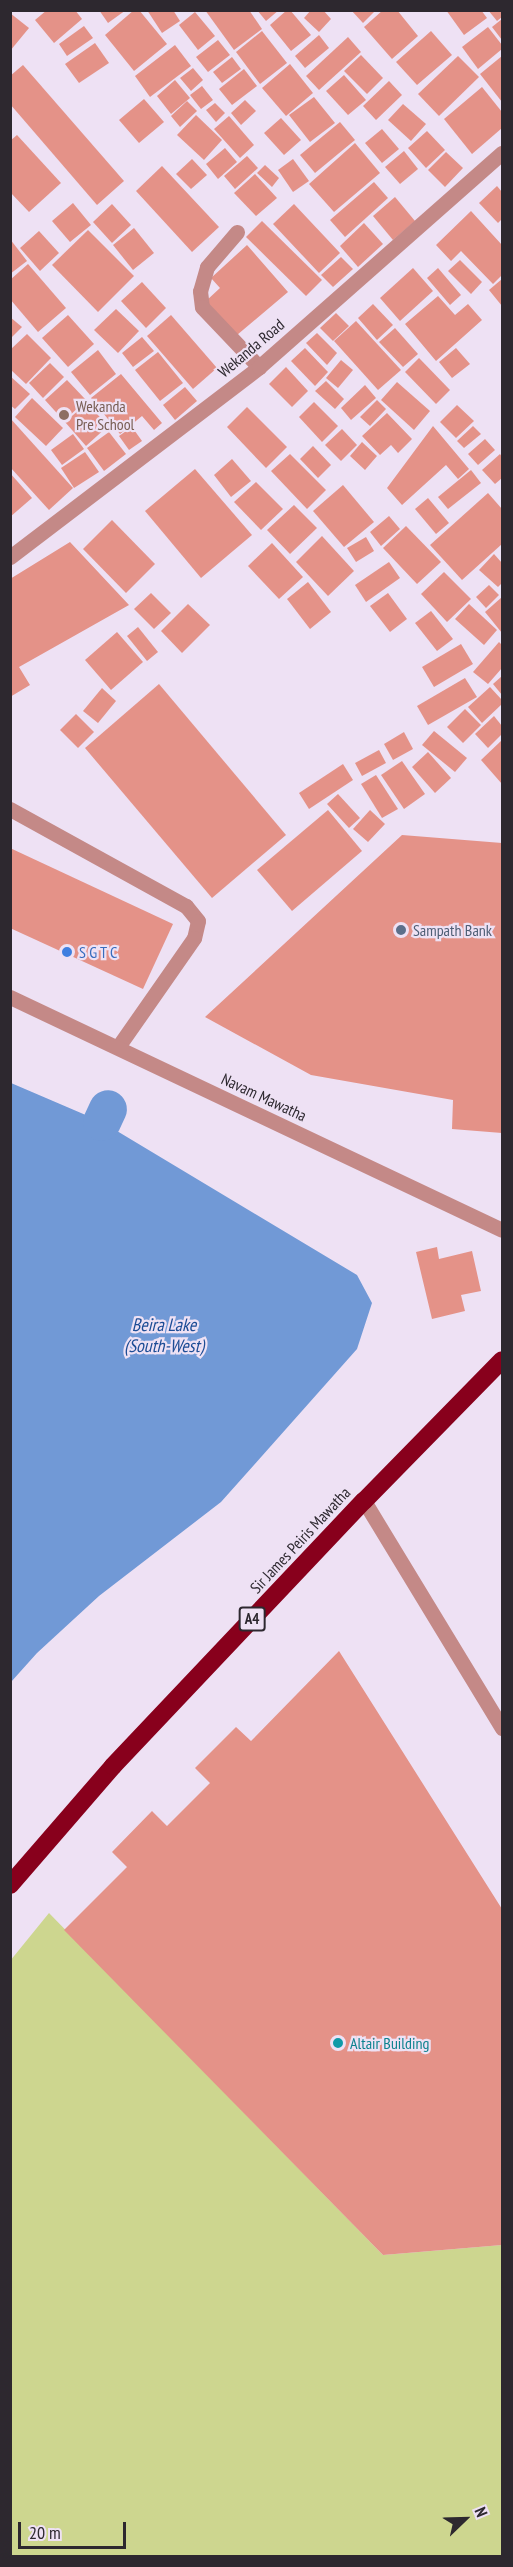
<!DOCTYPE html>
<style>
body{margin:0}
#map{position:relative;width:513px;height:2567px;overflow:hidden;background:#eee1f4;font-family:"PT Sans Narrow",sans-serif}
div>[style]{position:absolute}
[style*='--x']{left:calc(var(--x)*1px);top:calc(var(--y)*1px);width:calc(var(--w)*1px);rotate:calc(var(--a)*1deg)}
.green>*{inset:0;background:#cdd68f}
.water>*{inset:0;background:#7199d6}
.canal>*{height:38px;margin:-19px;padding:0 19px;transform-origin:19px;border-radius:19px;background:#7199d6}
.building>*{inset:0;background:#e49288}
.lane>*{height:15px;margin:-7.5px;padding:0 7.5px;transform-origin:7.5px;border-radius:7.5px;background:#c48987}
.street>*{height:15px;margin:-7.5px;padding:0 7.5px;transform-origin:7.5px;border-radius:7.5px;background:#c48987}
.highway>*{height:18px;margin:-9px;padding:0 9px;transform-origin:9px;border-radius:9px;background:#88001c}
.dots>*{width:16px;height:16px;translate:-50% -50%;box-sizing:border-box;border:3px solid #eee1f4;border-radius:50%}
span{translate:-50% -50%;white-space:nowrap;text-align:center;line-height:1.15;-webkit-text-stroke:4.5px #eee1f4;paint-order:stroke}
.shield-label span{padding:2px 4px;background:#eee1f4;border:2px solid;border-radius:4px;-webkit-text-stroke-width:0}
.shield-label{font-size:15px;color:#2d282f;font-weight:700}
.street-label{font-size:16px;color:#2d282f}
.education-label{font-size:16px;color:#785e54}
.left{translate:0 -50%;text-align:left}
.service-label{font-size:16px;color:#4e5e75}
.shop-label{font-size:16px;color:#366cbe}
.culture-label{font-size:16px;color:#0d838f}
.water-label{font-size:18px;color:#1c4c95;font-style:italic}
.frame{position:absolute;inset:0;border:12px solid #2d282f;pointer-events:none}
.north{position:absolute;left:435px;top:2489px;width:60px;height:60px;-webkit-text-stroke:4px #eee1f4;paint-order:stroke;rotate:67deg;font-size:16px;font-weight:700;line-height:24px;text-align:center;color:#2d282f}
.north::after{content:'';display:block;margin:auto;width:21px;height:27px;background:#2d282f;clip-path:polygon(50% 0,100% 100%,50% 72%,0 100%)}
.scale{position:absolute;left:18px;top:2522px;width:108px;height:27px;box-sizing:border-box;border:3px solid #2d282f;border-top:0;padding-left:8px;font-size:18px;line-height:21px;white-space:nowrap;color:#2d282f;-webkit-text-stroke:4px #eee1f4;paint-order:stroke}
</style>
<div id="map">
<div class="green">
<div style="clip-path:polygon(49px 1913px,383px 2255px,502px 2245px,502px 2556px,11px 2556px,10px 1961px)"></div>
</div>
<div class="water">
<div style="clip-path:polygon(11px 1083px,102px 1122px,357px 1275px,372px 1303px,357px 1349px,221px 1502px,99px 1596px,37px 1653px,11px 1682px)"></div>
</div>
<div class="canal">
<div style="--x:102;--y:1122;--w:14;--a:-65"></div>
</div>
<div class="building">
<div style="clip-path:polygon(47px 10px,75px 10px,82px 19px,54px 43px,35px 20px)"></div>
<div style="clip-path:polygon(99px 10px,126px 10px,108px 23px)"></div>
<div style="clip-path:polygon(134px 10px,139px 10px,167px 44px,134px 71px,105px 35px)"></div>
<div style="clip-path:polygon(147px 10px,173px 10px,180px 21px,162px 33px)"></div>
<div style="clip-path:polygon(205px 10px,249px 10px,262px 29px,234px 50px)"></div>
<div style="clip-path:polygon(257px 10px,279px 10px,266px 21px)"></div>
<div style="clip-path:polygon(287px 10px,290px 10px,311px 35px,291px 51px,270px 25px)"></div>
<div style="clip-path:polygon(311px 10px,323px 10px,331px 19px,319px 32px,304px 18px)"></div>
<div style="clip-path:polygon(351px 10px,376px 10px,363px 23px)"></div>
<div style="clip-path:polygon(383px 10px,397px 10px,418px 36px,392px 59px,364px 27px)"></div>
<div style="clip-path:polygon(446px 10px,481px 10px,487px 18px,464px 35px)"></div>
<div style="clip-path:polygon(488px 10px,502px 10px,502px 17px,497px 21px)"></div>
<div style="clip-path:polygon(195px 12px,215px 36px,198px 50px,179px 25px)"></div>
<div style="clip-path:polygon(10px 13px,29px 28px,10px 51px)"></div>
<div style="clip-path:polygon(502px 19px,502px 40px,492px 27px)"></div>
<div style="clip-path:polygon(84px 26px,93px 38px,67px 56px,59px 44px)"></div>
<div style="clip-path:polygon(488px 27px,502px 45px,502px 49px,478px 69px,462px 47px)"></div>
<div style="clip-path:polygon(262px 31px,287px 63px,260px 84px,236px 52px)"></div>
<div style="clip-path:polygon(431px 31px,452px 55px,417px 85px,396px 62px)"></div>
<div style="clip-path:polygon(319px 35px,329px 48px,305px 68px,295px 56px)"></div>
<div style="clip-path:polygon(348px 37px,361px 52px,319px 90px,306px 76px)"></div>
<div style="clip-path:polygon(218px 40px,230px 55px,208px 72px,196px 57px)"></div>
<div style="clip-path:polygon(95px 43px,109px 63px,79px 83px,65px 64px)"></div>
<div style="clip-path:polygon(175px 45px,191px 66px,150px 97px,135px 76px)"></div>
<div style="clip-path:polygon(361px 55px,383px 78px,367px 94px,344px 71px)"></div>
<div style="clip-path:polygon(458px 56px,479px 77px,439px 116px,418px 94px)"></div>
<div style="clip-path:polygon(502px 56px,502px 102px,480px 74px)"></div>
<div style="clip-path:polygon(232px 57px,241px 69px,222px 83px,213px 72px)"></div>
<div style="clip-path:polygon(290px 64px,313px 93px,286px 116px,262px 88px)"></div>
<div style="clip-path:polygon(23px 65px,124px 181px,97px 205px,10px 104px,10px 76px)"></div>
<div style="clip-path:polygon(193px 68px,203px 80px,191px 91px,180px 78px)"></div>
<div style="clip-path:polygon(244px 69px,257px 86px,232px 105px,219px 89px)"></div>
<div style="clip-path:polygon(344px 75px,366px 100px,348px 115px,326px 91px)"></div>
<div style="clip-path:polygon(175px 80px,190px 98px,171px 114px,157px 96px)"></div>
<div style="clip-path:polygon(389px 81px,402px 95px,376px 120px,363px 106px)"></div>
<div style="clip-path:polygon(202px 86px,213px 100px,201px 109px,190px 95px)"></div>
<div style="clip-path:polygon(482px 87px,502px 112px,502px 128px,472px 154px,444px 119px)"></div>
<div style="clip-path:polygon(314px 97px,335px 123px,310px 142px,289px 115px)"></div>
<div style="clip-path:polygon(144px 99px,164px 122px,139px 143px,119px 120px)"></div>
<div style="clip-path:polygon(245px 100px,256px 111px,241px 125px,231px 113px)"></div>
<div style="clip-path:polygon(187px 101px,197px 111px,180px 127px,171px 116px)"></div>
<div style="clip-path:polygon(215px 103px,225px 113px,216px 122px,206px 110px)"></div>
<div style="clip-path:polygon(403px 104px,426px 124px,411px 141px,388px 120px)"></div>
<div style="clip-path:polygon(196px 115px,222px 140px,204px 160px,177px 135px)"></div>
<div style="clip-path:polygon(229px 116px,254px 145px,240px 158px,214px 129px)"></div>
<div style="clip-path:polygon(281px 118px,301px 140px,284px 155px,264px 133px)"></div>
<div style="clip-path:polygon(340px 122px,355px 140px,315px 173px,300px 155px)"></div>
<div style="clip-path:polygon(382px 129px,399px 149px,382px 163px,365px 143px)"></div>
<div style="clip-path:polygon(427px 131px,445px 150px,426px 168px,408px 148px)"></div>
<div style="clip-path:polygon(17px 135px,61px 183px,29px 212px,10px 192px,10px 141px)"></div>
<div style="clip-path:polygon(355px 143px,380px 173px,334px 212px,309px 184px)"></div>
<div style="clip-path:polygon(225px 148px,237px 162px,218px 179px,206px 164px)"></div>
<div style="clip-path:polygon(404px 151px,418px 169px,400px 184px,385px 167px)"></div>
<div style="clip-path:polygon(446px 152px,463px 168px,445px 187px,428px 170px)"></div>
<div style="clip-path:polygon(247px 156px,258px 168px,235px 189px,224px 176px)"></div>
<div style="clip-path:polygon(192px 159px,207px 175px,191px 189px,176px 174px)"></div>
<div style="clip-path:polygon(293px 159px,309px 181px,293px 192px,278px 170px)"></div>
<div style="clip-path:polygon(265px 165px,279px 178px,272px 187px,257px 173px)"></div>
<div style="clip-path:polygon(162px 166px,219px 227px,192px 252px,136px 191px)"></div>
<div style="clip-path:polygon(255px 174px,277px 198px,256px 216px,234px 193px)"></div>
<div style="clip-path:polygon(374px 182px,388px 198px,345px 237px,330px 220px)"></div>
<div style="clip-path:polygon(497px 186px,502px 192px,502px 219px,498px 223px,479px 203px)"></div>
<div style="clip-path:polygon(395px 197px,415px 221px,393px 240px,373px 216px)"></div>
<div style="clip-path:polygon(73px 203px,91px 225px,70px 242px,52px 221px)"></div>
<div style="clip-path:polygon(112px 204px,131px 225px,112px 243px,93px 222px)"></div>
<div style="clip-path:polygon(294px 204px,340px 253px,319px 273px,273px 224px)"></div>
<div style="clip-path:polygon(471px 211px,502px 245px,502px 275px,493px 284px,461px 251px,451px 261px,436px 245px)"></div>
<div style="clip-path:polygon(262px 221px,322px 280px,306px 296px,246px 237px)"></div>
<div style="clip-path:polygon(364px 223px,383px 244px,358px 267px,340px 246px)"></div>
<div style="clip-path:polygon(134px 228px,154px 253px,133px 270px,113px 245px)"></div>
<div style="clip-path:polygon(88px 230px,134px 276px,98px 312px,52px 265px)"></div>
<div style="clip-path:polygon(39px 231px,59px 253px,40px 271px,20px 248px)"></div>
<div style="clip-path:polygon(10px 239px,27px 261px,10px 274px)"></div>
<div style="clip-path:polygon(247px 245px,288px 292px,237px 335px,206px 301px,220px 288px,211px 278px)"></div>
<div style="clip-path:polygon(341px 257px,353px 269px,333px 287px,321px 275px)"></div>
<div style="clip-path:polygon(460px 260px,482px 282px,471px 294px,448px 271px)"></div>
<div style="clip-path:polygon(28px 264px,66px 308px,38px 332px,10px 299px,10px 280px)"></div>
<div style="clip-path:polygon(413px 268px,433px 291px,400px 321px,380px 298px)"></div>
<div style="clip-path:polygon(438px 268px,461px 295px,450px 305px,427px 278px)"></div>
<div style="clip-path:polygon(502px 279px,502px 306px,489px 290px)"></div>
<div style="clip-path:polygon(142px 282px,166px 308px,146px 328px,121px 301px)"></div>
<div style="clip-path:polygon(438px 296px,455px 315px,468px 304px,482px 320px,436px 361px,405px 324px)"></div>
<div style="clip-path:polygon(373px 304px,393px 325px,377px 340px,358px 318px)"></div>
<div style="clip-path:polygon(116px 309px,139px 331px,118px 353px,94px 330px)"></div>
<div style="clip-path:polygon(336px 313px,349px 326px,333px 341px,320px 328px)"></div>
<div style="clip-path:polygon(68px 315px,94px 344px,68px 367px,42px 338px)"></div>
<div style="clip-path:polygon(171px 315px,217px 368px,193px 389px,147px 336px)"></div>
<div style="clip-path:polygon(10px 317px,22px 327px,10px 339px)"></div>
<div style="clip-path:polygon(356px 321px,401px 370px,378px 390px,334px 341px)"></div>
<div style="clip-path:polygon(395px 328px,418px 354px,403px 367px,379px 342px)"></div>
<div style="clip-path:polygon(317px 333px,337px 353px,327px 365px,306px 343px)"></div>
<div style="clip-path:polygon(27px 334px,51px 358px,26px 384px,10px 369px,10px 350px)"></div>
<div style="clip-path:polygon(142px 337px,154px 351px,133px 367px,122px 353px)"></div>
<div style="clip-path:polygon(305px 348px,328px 372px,315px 386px,291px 361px)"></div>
<div style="clip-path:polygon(456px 348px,470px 364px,452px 378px,439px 362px)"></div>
<div style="clip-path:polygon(98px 350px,116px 374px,90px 395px,71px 372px)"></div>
<div style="clip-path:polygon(158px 352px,183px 383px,160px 401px,135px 370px)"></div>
<div style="clip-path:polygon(419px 358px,450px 390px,436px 404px,405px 372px)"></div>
<div style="clip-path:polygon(341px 360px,353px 370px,338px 388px,326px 378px)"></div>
<div style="clip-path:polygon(50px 363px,64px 377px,43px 398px,29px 383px)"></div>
<div style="clip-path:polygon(286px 367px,308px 391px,292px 407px,269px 384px)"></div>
<div style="clip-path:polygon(121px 374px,162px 423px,154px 430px,142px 416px,120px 434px,91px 398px)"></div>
<div style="clip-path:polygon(10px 376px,30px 394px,15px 409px,10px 405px)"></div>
<div style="clip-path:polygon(67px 380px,86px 400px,64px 421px,45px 400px)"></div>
<div style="clip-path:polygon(326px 381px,344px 399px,335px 409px,315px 391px)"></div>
<div style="clip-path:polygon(397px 382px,430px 411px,414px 430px,381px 400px)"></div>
<div style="clip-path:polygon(365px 385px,376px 398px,351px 420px,341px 408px)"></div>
<div style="clip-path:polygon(185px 387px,197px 401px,175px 420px,163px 405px)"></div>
<div style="clip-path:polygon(32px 398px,63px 428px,46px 446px,15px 417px)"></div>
<div style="clip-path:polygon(377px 400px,386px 409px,370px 426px,360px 417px)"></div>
<div style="clip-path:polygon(314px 402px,338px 426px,322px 442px,299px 417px)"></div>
<div style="clip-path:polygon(87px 403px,108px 426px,86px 446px,65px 422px)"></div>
<div style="clip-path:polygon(457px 405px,474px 421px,456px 438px,440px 422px)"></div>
<div style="clip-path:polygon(247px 407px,287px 447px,266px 468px,227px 427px)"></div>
<div style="clip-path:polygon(387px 413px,412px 439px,398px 453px,391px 445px,380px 455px,362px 436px)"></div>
<div style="clip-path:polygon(10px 418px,73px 488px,49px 510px,10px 467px)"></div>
<div style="clip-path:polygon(433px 426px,469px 469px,458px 479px,446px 465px,402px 505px,387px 488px)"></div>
<div style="clip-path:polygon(473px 426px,481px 434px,464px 448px,457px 441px)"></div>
<div style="clip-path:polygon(132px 427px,142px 441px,129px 450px,119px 436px)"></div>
<div style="clip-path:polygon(342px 429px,357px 445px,341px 461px,325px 445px)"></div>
<div style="clip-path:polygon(109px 432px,126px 454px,104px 471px,87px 448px)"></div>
<div style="clip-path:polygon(73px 434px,84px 449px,62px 465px,51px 450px)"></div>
<div style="clip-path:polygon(485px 439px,495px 450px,478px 465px,468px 454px)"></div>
<div style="clip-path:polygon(362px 442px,377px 456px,365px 470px,350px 456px)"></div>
<div style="clip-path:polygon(313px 446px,331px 465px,318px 478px,300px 459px)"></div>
<div style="clip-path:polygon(85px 452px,99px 472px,74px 488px,61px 468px)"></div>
<div style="clip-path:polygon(290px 454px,326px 490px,307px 509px,271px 471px)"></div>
<div style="clip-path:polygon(500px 454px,502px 457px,502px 478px,495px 484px,482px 470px)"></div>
<div style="clip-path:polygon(232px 459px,251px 481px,231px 497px,214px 475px)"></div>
<div style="clip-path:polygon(195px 469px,252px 535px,201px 578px,145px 511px)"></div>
<div style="clip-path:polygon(471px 470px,481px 483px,448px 509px,438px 497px)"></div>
<div style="clip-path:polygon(10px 473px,32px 498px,10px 517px)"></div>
<div style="clip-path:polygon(256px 482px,283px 509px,261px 530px,234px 502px)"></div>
<div style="clip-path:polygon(343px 485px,374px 522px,344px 547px,313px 511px)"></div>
<div style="clip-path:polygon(488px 493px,502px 509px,502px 544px,462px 580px,430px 545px)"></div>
<div style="clip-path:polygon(428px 498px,449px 523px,436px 534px,415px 509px)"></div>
<div style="clip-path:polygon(294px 505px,317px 528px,290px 554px,267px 530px)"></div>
<div style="clip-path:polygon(389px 516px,400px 529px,381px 546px,370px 532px)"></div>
<div style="clip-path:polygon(112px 520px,155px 564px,126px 593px,83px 549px)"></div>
<div style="clip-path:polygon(406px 526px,441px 562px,417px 584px,383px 548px)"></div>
<div style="clip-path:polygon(322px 536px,354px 571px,328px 596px,296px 562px)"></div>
<div style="clip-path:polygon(366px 537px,374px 551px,356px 562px,347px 548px)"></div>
<div style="clip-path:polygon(70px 542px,129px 605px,19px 667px,30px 685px,10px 697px,10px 579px)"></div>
<div style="clip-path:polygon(272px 543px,303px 577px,279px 599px,248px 566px)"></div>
<div style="clip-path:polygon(494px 554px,502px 563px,502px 583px,498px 587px,479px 570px)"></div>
<div style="clip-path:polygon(389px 562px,400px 578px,366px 602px,355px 585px)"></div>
<div style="clip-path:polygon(444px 572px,471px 599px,447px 622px,421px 594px)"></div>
<div style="clip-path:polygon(308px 582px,331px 612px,310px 629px,287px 599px)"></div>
<div style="clip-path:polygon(489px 585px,499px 595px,486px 608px,476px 597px)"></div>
<div style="clip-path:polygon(151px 593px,171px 613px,154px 629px,134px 609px)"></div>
<div style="clip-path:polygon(388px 593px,407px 619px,390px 632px,370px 606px)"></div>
<div style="clip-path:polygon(502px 597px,502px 633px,485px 612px)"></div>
<div style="clip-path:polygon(188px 604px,210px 625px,182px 653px,161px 631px)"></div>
<div style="clip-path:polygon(469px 604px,497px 630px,484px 645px,455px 619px)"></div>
<div style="clip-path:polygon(431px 611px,453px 639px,437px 651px,415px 623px)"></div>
<div style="clip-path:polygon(138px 627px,158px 652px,147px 661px,127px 636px)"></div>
<div style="clip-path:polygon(117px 632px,143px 662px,111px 690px,85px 660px)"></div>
<div style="clip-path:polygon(499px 642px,502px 645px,502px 668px,488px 684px,473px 672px)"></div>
<div style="clip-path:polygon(461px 644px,473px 664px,434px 687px,422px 667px)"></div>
<div style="clip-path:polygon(502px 676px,502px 695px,493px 684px)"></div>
<div style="clip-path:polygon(465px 678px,477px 697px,428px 725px,417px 706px)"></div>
<div style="clip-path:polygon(159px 684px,286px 835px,212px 898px,85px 748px)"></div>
<div style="clip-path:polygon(490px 687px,502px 700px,502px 704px,482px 723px,468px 707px)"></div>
<div style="clip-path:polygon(102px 688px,116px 701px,98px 723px,83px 711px)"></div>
<div style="clip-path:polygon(465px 709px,481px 725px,463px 743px,447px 727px)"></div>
<div style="clip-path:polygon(76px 714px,94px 732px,78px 748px,60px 730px)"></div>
<div style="clip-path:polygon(494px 716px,502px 726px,502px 734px,488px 748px,475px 734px)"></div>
<div style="clip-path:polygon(434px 731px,467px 758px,455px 772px,422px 745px)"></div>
<div style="clip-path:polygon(404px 732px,413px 749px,393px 760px,384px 744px)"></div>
<div style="clip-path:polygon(502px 740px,502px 784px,481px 760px)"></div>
<div style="clip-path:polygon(379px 750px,386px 763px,362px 776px,355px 763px)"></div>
<div style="clip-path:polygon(428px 752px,451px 778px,435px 793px,412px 767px)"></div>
<div style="clip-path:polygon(402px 761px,425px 794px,404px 809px,381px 775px)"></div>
<div style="clip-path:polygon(343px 764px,353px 780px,309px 809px,299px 793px)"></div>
<div style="clip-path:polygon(376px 775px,398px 809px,382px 818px,361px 784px)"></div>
<div style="clip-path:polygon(338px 794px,360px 818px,349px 828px,327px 804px)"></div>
<div style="clip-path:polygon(328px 810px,362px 851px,292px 911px,257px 870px)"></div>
<div style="clip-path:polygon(370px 810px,385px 824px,368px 842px,353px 829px)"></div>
<div style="clip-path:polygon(402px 835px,502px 843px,502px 1133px,452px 1129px,453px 1100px,311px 1075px,205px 1017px)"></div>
<div style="clip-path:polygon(10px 848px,173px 924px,143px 989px,10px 928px)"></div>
<div style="clip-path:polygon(437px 1247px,439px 1259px,472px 1251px,481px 1291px,461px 1295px,465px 1311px,432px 1319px,416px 1252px)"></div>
<div style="clip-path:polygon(339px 1651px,502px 1909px,502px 2245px,383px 2255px,64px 1930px,127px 1867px,112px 1852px,152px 1811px,167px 1826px,210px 1783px,195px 1768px,236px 1727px,251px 1741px)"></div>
</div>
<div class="lane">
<div style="--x:10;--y:809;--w:201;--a:28.9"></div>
<div style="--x:186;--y:906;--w:19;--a:51"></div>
<div style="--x:198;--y:921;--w:17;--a:103"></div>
<div style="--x:194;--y:938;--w:133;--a:124.9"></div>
</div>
<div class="street">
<div style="--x:237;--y:232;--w:46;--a:130.6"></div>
<div style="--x:207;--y:267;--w:25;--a:106"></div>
<div style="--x:200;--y:291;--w:16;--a:83"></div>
<div style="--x:202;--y:307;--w:83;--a:46.5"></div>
<div style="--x:10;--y:557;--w:313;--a:-37.3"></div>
<div style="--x:259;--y:367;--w:324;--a:-41.4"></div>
<div style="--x:10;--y:997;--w:544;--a:25.34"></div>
<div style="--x:364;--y:1501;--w:266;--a:58.7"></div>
</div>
<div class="highway">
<div style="--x:10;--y:1885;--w:157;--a:-49.1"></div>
<div style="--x:113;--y:1766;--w:365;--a:-46.6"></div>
<div style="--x:364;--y:1501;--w:197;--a:-45.6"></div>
</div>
<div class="dots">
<div style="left:64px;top:415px;background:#8d6e63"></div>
<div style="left:401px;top:930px;background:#5c6f8a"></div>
<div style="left:67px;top:952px;background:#3f7fe0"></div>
<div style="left:338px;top:2043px;background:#0f9aa8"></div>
</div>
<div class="shield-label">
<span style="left:252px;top:1619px">A4</span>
</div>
<div class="street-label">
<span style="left:251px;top:348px;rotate:-40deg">Wekanda Road</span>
<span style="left:264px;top:1097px;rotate:25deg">Navam Mawatha</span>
<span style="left:300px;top:1540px;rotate:-47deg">Sir James Peiris Mawatha</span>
</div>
<div class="education-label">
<span class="left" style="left:76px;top:415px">Wekanda<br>Pre School</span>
</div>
<div class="service-label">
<span class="left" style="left:413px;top:930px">Sampath Bank</span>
</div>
<div class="shop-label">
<span class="left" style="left:79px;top:952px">S G T C</span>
</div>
<div class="culture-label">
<span class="left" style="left:350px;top:2043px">Altair Building</span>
</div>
<div class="water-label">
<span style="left:164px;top:1336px">Beira Lake<br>(South-West)</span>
</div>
<div class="frame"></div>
<div class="north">N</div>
<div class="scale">20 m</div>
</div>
